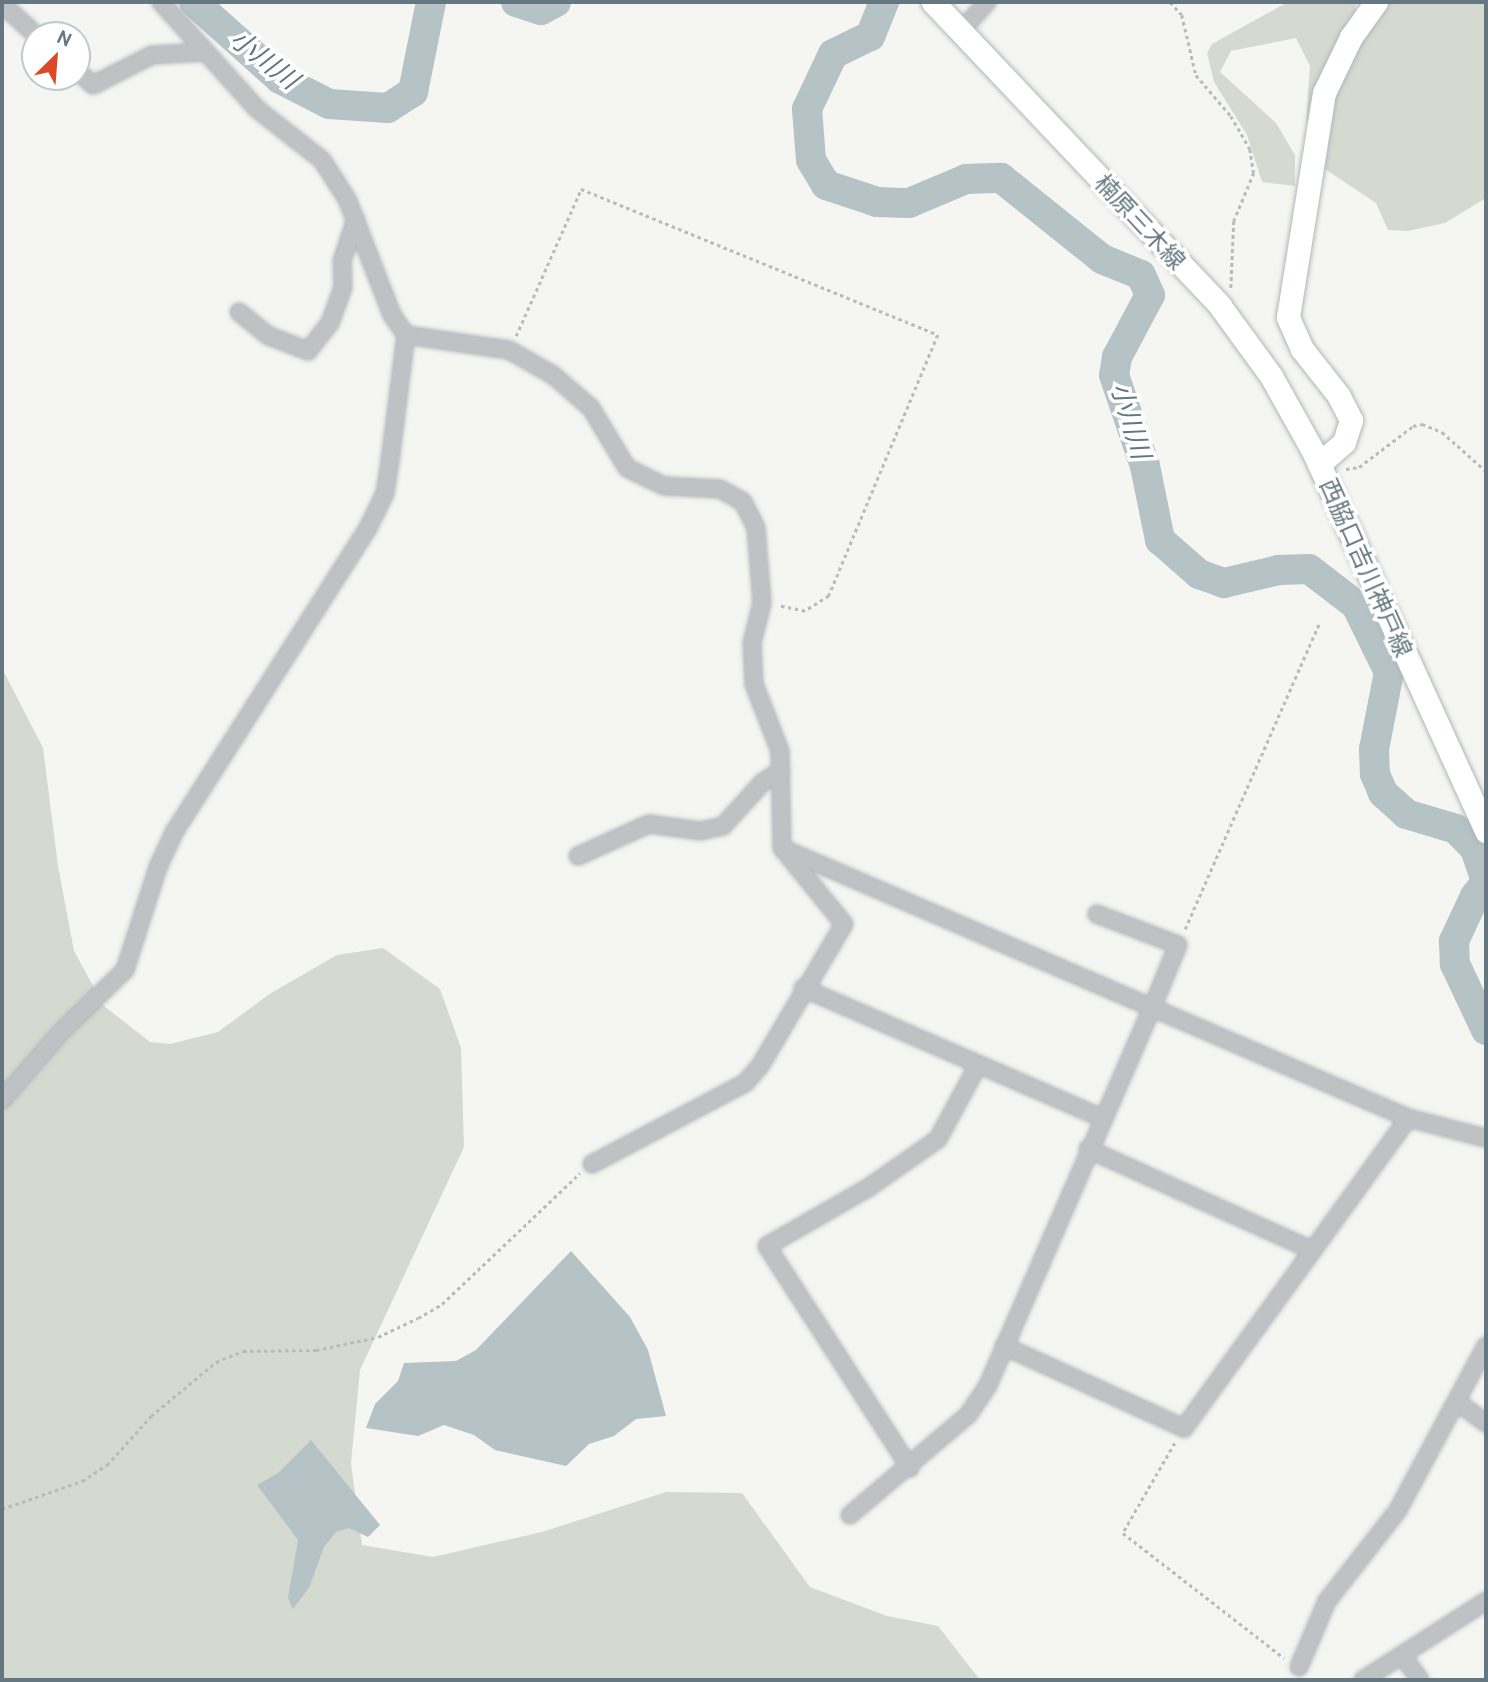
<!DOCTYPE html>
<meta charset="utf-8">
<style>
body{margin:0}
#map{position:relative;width:1488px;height:1682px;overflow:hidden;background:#f5f5f1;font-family:Cabin,"Noto Sans JP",sans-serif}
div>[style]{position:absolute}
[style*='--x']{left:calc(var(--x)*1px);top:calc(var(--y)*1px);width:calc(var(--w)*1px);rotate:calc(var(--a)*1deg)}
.green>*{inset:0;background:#d5dad1}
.water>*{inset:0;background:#b5c2c6}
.river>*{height:30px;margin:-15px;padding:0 15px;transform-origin:15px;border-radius:15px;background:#b5c2c6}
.path>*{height:2.5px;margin-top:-1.25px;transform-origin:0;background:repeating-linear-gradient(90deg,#b8bbbd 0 3.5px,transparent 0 7px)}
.roads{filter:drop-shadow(0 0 2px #b0b6ba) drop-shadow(0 0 2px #b0b6ba)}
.minor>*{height:16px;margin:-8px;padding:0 8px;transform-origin:8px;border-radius:8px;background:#bec2c5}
.secondary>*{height:23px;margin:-11.5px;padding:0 11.5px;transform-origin:11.5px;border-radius:11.5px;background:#fff}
span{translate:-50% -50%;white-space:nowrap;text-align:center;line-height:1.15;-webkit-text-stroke:7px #fff;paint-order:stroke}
.street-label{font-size:24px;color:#657781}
.water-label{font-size:26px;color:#61787f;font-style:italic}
.frame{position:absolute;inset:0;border:4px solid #657781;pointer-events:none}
.north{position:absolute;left:21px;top:21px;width:70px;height:70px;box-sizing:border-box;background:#fff;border:2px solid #c1c9cd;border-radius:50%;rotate:25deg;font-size:19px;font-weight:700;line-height:28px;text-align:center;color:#657781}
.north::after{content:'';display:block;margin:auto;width:24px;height:32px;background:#dd482a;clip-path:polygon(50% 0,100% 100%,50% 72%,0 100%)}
</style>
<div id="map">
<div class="green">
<div style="clip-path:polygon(1288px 2px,1356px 2px,1355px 16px,1311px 122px,1306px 121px,1310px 66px,1296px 38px,1231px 51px,1220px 72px,1276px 123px,1295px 155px,1295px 186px,1262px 182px,1247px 135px,1214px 82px,1207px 53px,1212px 44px)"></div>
<div style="clip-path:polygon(1390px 2px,1486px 2px,1486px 198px,1445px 223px,1408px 231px,1388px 230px,1376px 203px,1325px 169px,1336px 94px,1367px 28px)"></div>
<div style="clip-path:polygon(2px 668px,43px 748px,58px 866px,74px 951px,104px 1006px,150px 1042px,170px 1044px,218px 1032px,271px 993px,337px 955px,383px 948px,440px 989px,461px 1048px,464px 1147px,360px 1370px,351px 1463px,362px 1545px,433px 1557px,542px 1532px,666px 1492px,742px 1493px,810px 1587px,887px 1616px,938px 1626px,980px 1680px,2px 1680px)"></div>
</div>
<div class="water">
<div style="clip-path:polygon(571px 1251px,630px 1317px,648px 1350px,666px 1416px,636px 1419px,614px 1436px,589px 1444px,566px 1466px,495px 1450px,474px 1435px,444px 1425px,418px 1436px,366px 1428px,375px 1404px,398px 1381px,404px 1363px,456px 1361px,476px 1350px)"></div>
<div style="clip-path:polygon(311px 1440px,380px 1525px,368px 1537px,349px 1528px,336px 1532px,324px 1547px,309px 1588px,293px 1609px,288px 1598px,298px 1540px,257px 1485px,278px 1473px)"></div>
</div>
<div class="river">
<div style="--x:194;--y:2;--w:115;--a:41.8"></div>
<div style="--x:280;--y:79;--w:55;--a:27"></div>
<div style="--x:329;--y:104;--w:59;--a:3.9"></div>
<div style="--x:388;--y:108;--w:30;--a:-33"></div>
<div style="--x:413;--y:92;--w:92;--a:-78.7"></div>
<div style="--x:516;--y:2;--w:26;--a:18"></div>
<div style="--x:541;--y:10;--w:17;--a:-28"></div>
<div style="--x:884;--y:2;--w:37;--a:112"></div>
<div style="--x:870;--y:36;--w:41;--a:154.1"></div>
<div style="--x:833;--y:54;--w:61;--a:115.3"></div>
<div style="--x:807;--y:109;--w:51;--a:85.5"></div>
<div style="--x:811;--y:160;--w:29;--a:59"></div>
<div style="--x:826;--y:185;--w:54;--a:18.4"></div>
<div style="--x:877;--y:202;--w:32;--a:2"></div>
<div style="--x:909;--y:203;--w:62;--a:-22.8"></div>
<div style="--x:966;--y:179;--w:35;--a:-2"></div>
<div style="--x:1001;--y:178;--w:129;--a:38.7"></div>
<div style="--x:1102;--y:259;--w:42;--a:22.3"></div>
<div style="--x:1141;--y:275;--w:22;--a:66"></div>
<div style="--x:1150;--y:295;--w:70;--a:118"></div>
<div style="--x:1117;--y:357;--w:18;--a:99"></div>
<div style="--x:1114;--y:375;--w:96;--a:71.2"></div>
<div style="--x:1145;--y:466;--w:76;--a:78.5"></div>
<div style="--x:1160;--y:540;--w:52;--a:41.1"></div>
<div style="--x:1199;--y:574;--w:27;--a:20"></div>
<div style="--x:1224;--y:583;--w:57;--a:-13.3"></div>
<div style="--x:1279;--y:570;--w:30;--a:-2"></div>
<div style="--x:1309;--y:569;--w:59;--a:37.5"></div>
<div style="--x:1356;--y:605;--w:75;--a:63.8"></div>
<div style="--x:1389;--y:672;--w:78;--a:101"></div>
<div style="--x:1374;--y:749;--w:25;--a:88"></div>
<div style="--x:1375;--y:774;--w:21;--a:67"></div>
<div style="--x:1383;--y:793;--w:31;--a:42"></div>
<div style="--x:1406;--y:814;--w:52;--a:16.7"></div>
<div style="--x:1456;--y:829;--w:28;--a:46"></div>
<div style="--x:1475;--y:849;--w:34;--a:71"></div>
<div style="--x:1486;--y:882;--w:18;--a:128"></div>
<div style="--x:1475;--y:896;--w:50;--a:115"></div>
<div style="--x:1454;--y:941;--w:23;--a:88"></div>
<div style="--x:1455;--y:964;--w:73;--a:64.8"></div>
</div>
<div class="path">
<div style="--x:1104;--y:2;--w:17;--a:0"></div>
<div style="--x:1170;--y:2;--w:18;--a:47"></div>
<div style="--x:1182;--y:15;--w:62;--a:76.9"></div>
<div style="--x:1196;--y:75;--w:54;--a:49.5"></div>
<div style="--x:1231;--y:116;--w:38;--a:60"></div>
<div style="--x:1250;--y:149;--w:24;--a:81"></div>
<div style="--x:1254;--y:173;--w:52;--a:112.6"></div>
<div style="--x:1234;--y:221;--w:68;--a:92.5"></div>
<div style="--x:516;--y:336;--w:161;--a:-66.1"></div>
<div style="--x:581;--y:189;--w:386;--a:22.2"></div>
<div style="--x:938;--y:335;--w:283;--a:112.7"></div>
<div style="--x:829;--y:596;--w:28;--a:148"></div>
<div style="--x:805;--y:611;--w:26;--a:-169"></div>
<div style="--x:1346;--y:469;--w:13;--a:-9"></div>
<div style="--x:1359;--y:467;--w:68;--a:-37.2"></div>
<div style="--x:1413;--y:426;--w:9;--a:-13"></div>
<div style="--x:1422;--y:424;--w:22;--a:22"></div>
<div style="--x:1442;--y:432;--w:59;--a:41.6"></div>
<div style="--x:1185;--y:929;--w:335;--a:-66.3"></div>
<div style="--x:1175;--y:1443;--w:104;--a:120"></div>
<div style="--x:1123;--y:1533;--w:204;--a:37.8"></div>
<div style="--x:2;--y:1509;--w:85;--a:-19.3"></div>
<div style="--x:82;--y:1481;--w:30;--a:-33"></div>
<div style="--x:107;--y:1465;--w:66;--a:-48.1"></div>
<div style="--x:151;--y:1416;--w:85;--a:-39.7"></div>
<div style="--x:216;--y:1362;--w:29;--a:-22"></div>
<div style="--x:243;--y:1351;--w:73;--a:-0.8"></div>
<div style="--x:316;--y:1350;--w:63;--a:-11.8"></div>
<div style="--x:378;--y:1337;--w:44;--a:-25.4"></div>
<div style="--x:418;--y:1318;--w:28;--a:-30"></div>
<div style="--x:442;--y:1304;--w:190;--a:-43.5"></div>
</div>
<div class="roads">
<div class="minor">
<div style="--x:2;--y:4;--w:46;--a:42.4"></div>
<div style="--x:961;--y:31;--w:39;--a:-48"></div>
<div style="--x:77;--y:71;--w:21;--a:41"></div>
<div style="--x:93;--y:85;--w:66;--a:-27"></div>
<div style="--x:152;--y:55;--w:54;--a:-3.2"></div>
<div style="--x:239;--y:312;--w:38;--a:39"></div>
<div style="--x:269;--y:336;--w:42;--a:21"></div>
<div style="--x:308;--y:351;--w:36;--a:-52"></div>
<div style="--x:330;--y:323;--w:37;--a:-70"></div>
<div style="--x:343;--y:288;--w:27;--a:-92"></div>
<div style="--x:342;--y:261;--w:44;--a:-71.6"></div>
<div style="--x:406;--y:335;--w:104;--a:8.3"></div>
<div style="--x:509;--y:350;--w:51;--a:29.6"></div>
<div style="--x:553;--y:375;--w:50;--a:41"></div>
<div style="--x:591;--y:408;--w:70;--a:59"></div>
<div style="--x:627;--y:468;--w:41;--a:25.9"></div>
<div style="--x:664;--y:486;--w:56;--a:3.1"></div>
<div style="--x:720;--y:489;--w:26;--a:29"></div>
<div style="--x:743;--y:502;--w:29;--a:63"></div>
<div style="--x:756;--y:528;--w:75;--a:85.4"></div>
<div style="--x:762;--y:603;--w:41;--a:104"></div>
<div style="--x:752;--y:643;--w:41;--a:87.2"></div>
<div style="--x:754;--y:684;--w:72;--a:68.8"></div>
<div style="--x:780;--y:751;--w:97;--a:88.8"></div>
<div style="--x:782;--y:848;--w:98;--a:50.8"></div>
<div style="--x:844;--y:924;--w:165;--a:120.6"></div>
<div style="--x:760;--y:1066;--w:23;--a:131"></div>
<div style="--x:745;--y:1083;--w:173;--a:152.1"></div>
<div style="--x:784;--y:849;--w:680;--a:23.32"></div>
<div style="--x:1408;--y:1118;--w:81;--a:14.4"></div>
<div style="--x:578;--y:856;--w:78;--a:-24.3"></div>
<div style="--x:649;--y:824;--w:51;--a:7.8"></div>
<div style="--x:700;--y:831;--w:24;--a:-12"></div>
<div style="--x:723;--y:826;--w:58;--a:-47.8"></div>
<div style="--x:762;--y:783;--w:23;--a:-34"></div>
<div style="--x:803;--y:988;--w:326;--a:23.5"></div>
<div style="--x:2;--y:1100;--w:91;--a:-49"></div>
<div style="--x:62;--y:1031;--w:88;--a:-44.1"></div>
<div style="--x:125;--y:970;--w:108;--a:-72.2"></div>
<div style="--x:158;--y:867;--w:40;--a:-65"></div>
<div style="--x:175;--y:831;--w:359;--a:-57.5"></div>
<div style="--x:368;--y:528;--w:39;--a:-64"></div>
<div style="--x:385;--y:493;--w:32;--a:-81"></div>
<div style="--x:390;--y:461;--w:127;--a:-82.8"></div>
<div style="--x:406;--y:335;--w:24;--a:-125"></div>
<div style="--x:392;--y:315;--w:124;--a:-111.2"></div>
<div style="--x:347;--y:199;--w:46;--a:-122.7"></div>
<div style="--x:322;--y:160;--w:83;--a:-141.9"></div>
<div style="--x:257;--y:109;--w:144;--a:-131.9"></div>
<div style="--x:1088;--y:1149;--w:246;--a:24.3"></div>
<div style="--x:1004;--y:1346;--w:198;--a:24.5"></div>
<div style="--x:1184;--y:1428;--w:382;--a:-54.1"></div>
<div style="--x:1457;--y:1402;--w:36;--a:36"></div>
<div style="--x:910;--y:1468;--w:264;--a:-122.8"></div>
<div style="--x:767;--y:1246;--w:116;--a:-29.9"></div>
<div style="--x:868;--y:1188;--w:85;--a:-35"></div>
<div style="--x:938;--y:1139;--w:82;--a:-61.6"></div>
<div style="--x:850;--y:1515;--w:155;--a:-40.3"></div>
<div style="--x:968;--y:1415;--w:36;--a:-56"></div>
<div style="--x:988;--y:1385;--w:411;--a:-66.5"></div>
<div style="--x:1152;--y:1008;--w:68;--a:-67.6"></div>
<div style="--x:1178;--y:945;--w:87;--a:-159.1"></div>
<div style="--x:1402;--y:1655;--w:31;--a:54"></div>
<div style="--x:1299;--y:1667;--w:72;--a:-67"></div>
<div style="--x:1327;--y:1601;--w:115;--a:-52"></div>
<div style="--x:1398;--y:1510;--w:186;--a:-61.8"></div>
<div style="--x:1363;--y:1680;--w:146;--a:-32.7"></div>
</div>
<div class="secondary">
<div style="--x:933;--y:2;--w:418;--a:46.6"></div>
<div style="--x:1220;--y:306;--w:87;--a:53.9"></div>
<div style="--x:1271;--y:376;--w:86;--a:60.8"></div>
<div style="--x:1313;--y:451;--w:418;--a:65.5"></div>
<div style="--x:1319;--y:464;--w:33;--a:-41"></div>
<div style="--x:1344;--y:442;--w:23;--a:-72"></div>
<div style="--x:1351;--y:420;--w:27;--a:-117"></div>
<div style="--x:1339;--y:396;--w:60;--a:-128.2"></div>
<div style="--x:1302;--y:349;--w:35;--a:-114"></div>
<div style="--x:1288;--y:317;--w:227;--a:-80.9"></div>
<div style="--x:1324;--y:93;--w:62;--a:-64.3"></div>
<div style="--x:1351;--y:37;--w:43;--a:-54.5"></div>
</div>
</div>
<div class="street-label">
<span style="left:1140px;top:222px;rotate:47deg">楠原三木線</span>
<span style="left:1366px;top:568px;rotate:66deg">西脇口吉川神戸線</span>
</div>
<div class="water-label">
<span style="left:264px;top:60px;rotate:38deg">小川川</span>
<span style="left:1130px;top:421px;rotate:73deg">小川川</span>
</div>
<div class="frame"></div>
<div class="north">N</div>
</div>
